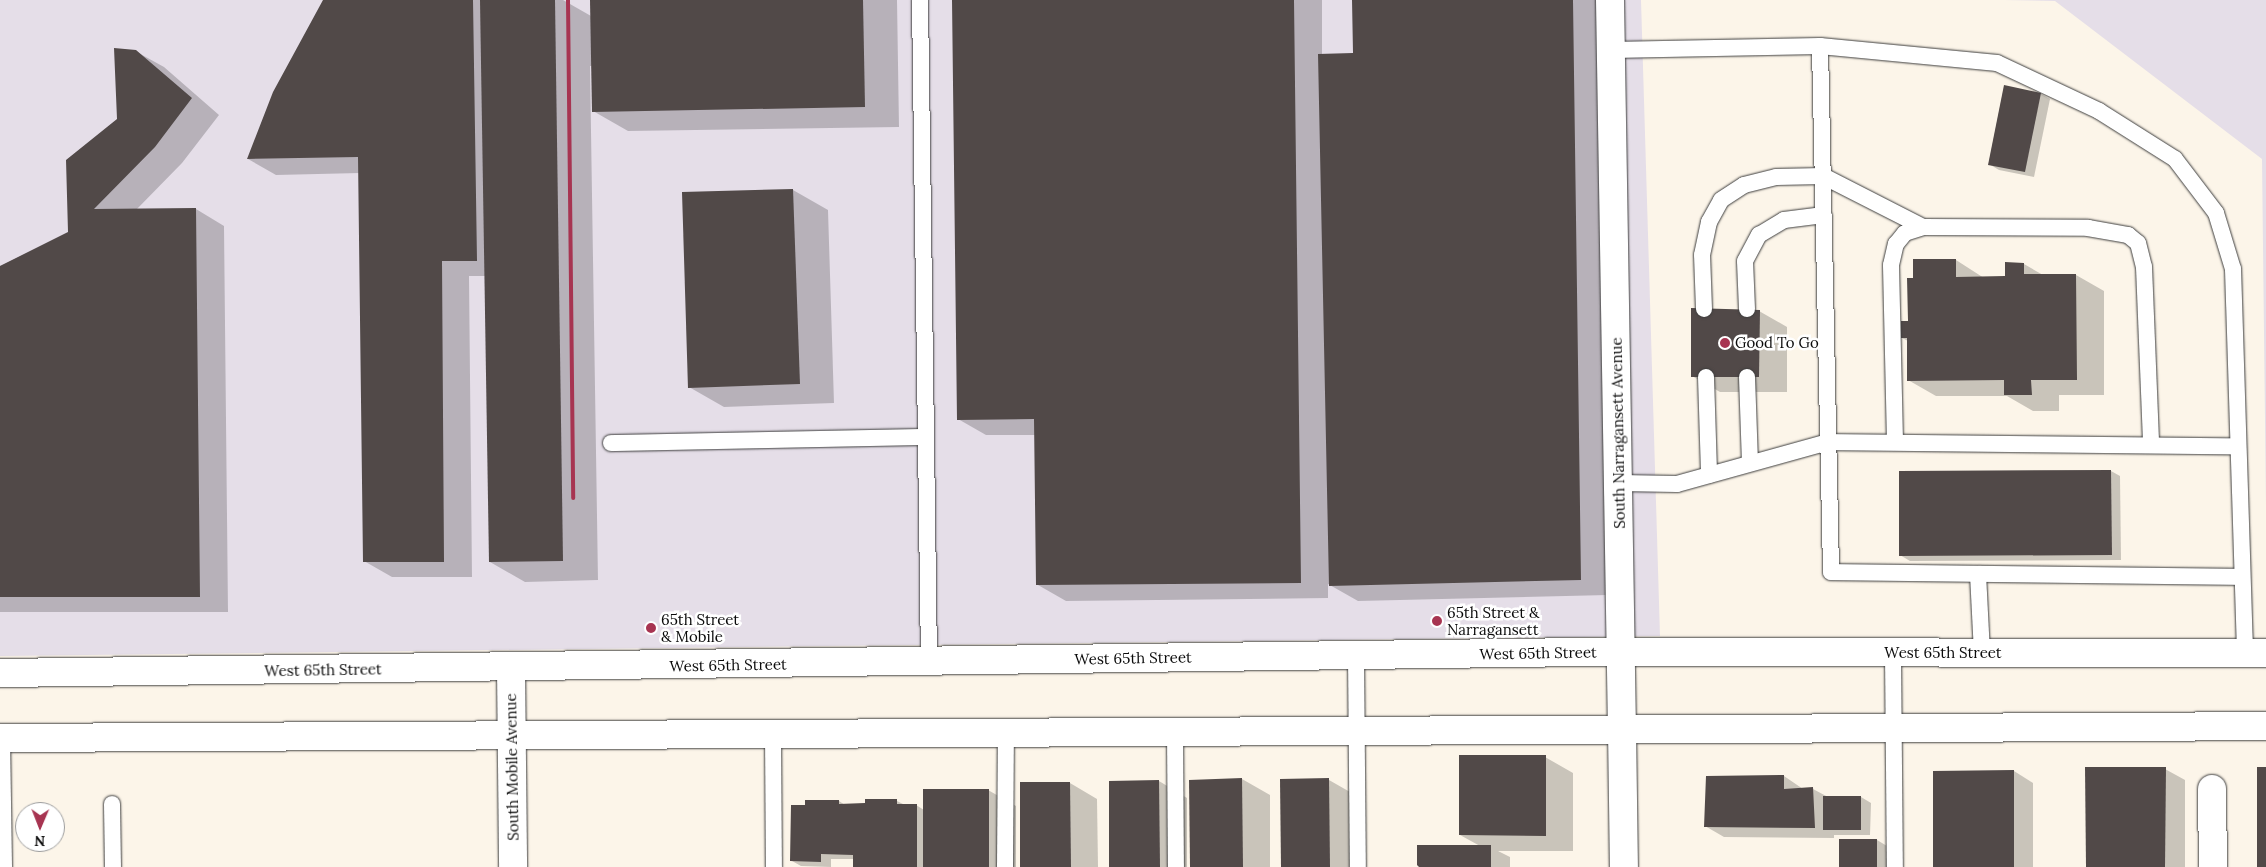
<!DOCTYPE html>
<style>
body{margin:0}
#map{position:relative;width:2266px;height:867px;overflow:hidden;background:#fcf5e9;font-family:Lora,serif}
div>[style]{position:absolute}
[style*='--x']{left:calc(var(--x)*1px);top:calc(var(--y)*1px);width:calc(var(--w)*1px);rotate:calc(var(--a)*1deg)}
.industrial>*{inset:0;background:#e5dee8}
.shadow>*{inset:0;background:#0003}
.building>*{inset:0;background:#514948}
.roads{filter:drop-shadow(0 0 1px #3d3d3d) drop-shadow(0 0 1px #3d3d3d)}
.service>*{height:16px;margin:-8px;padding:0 8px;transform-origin:8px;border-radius:8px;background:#fff}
.minor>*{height:28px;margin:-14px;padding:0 14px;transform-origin:14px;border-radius:14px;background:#fff}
.tertiary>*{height:28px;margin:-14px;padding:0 14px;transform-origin:14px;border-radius:14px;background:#fff}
.rail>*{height:4px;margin:-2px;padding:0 2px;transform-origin:2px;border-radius:2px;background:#a73451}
.dots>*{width:14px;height:14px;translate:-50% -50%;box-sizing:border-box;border:2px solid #fff;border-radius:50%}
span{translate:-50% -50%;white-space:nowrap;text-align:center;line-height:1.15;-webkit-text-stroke:5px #fff;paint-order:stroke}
.poi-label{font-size:15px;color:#0a0a0a}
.left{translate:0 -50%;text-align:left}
.street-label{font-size:15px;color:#0a0a0a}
.north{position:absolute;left:15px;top:802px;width:50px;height:50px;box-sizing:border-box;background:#fff;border:1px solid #9d9d9d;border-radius:50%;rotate:181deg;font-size:14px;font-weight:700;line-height:20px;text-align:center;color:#0a0a0a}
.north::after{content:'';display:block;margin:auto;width:18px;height:22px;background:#a73451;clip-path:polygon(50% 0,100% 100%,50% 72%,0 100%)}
</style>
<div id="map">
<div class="industrial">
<div style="clip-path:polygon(0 0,1641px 0,1660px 636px,0 656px)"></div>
<div style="clip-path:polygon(2004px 0,2266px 0,2266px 507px,2262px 159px,2055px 1px)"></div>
</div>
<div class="shadow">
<div style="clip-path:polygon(324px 0,563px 0,591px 16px,591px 0,897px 0,899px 127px,628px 131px,593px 111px,592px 66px,590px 66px,598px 580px,525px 582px,490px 562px,486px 276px,469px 276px,472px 577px,392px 577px,364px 561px,360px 173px,276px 175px,248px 159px,274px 93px)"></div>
<div style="clip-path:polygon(953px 0,1322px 0,1322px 55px,1354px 54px,1353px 0,1600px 0,1608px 595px,1358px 601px,1328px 584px,1328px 598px,1066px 601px,1038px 585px,1036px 435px,986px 435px,958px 419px)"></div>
<div style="clip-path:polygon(135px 51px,164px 67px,219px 115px,182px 163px,136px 210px,196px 209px,224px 226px,228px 612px,0 612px,0 266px,69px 233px,118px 119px)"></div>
<div style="clip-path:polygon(2041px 94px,2050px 99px,2034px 177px,1999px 170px,1989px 164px)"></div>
<div style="clip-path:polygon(793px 190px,828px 210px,834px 403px,724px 407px,689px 387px,683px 194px)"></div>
<div style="clip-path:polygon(1956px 260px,1984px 278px,2007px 278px,2024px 264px,2043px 275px,2076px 275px,2104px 291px,2104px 395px,2059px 395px,2059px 411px,2033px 411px,2007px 396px,1936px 396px,1908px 380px,1908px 341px,1902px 338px,1909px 323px,1914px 279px)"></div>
<div style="clip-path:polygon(1759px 311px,1787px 327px,1787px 392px,1720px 392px,1692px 376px)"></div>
<div style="clip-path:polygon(2111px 471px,2120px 476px,2121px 560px,1910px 561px,1900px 555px)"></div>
<div style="clip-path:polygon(1545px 757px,1573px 773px,1573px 851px,1498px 851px,1510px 857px,1510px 867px,1421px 867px,1480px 846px,1460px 835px)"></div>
<div style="clip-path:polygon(2165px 769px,2185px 780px,2185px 867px,2088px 867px)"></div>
<div style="clip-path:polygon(2014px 771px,2033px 783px,2033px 867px,1935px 867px)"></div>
<div style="clip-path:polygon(1784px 776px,1803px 789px,1813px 789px,1828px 797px,1861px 797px,1871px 803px,1870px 835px,1834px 835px,1834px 838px,1724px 837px,1705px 826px)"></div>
<div style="clip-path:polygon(1242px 779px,1270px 795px,1270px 867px,1192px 867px)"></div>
<div style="clip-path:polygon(1281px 780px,1329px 780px,1357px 796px,1357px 867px,1282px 867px)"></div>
<div style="clip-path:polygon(1159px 781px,1187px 798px,1187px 867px,1110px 867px)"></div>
<div style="clip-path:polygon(1070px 783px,1097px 799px,1098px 867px,1022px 867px)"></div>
<div style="clip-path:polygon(988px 790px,1016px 806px,1016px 867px,854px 867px,854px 859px,831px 859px,831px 867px,801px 866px,792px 861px,806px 806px,839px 801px,845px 805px,897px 801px,905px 805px,916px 805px,924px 810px)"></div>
<div style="clip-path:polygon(1877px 840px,1887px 846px,1887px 867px,1840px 867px)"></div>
</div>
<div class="building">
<div style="clip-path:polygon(323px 0,473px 0,477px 261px,442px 261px,444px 562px,363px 562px,358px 157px,247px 159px,273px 92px)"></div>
<div style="clip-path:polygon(480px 0,555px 0,563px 561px,489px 562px)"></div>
<div style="clip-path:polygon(590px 0,863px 0,865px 107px,592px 112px)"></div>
<div style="clip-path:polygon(952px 0,1294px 0,1301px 583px,1036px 585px,1034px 419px,957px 420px)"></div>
<div style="clip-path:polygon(1352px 0,1573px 0,1581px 580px,1329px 586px,1318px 54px,1353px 53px)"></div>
<div style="clip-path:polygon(114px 48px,136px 50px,192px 98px,155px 147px,94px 209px,196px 208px,200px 597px,0 597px,0 266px,68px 232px,66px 160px,117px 119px)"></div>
<div style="clip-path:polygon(2004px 85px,2041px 93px,2025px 172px,1988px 165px)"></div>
<div style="clip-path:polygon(793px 189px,800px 384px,688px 388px,682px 192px)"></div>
<div style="clip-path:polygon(1913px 259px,1956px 259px,1956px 277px,2005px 276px,2005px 262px,2024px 263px,2024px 274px,2076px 274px,2077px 380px,2031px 380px,2032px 395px,2004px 395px,2004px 380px,1907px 381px,1907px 338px,1901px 338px,1901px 321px,1908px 321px,1907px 278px,1913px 278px)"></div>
<div style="clip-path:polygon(1691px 308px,1760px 310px,1759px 377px,1691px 377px)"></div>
<div style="clip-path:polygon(2111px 470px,2112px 555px,1899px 556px,1899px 471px)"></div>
<div style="clip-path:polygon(1459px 755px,1546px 755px,1546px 836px,1459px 835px)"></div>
<div style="clip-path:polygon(2085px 767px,2166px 767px,2165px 867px,2086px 867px)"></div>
<div style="clip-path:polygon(2257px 767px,2266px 767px,2266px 867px,2257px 867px)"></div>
<div style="clip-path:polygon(2014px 770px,2014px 867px,1933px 867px,1933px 771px)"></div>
<div style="clip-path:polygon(1784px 775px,1784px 789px,1813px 787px,1815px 828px,1704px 827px,1706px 776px)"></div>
<div style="clip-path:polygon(1242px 778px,1243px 867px,1190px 867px,1189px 780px)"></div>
<div style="clip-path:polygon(1329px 778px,1330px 867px,1281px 867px,1280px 779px)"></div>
<div style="clip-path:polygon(1159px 780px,1160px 867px,1109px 867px,1109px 781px)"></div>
<div style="clip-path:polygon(1020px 782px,1070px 782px,1071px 867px,1020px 867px)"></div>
<div style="clip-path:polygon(923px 789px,989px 789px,989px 867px,923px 867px)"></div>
<div style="clip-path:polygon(1823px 796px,1861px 796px,1861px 830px,1823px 830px)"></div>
<div style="clip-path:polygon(865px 799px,897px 799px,897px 804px,917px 804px,917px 867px,853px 867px,853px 855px,821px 854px,821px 862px,790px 861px,791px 805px,805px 805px,805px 800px,839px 800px,839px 804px,865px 803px)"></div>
<div style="clip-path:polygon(1839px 839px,1877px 839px,1877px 867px,1839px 867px)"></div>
<div style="clip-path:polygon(1417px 845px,1491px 845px,1491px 867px,1419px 867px,1417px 865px)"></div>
</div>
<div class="roads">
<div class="service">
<div style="--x:920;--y:0;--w:662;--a:89.22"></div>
<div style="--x:1820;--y:46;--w:526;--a:88.8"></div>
<div style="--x:1831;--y:572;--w:411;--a:0.7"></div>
<div style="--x:1611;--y:50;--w:209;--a:-1.1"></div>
<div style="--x:1820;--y:46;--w:178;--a:5.5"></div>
<div style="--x:1997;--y:63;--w:113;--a:25.2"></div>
<div style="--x:2099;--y:111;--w:90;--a:32.3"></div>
<div style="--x:2175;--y:159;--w:68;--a:52.8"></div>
<div style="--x:2216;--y:213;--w:59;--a:73.1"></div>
<div style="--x:2233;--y:269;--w:384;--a:88.2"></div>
<div style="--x:1704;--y:309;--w:54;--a:-92.1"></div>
<div style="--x:1702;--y:255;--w:34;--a:-78"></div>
<div style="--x:1709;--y:222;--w:25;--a:-61"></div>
<div style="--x:1721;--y:200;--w:27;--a:-33"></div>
<div style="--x:1744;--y:185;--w:33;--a:-14"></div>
<div style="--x:1776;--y:177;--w:47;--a:-1.2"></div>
<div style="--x:1823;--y:176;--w:112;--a:27"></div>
<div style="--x:1747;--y:309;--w:48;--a:-92.4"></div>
<div style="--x:1745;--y:261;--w:30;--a:-62"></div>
<div style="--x:1759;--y:235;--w:29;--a:-31"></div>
<div style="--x:1784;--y:220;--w:40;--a:-7.1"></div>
<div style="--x:1706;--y:377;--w:98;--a:88.2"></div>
<div style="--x:1747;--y:377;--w:86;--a:88"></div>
<div style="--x:1895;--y:442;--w:177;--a:-91.3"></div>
<div style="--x:1891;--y:265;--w:22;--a:-77"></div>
<div style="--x:1896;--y:244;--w:14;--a:-51"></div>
<div style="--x:1905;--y:233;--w:19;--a:-18"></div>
<div style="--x:1923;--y:227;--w:165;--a:0.3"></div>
<div style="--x:2088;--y:228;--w:41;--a:9.9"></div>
<div style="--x:2128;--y:235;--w:13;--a:39"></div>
<div style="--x:2138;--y:243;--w:25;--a:76"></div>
<div style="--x:2144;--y:267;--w:178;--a:87.7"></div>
<div style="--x:611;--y:443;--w:315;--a:-1.1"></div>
<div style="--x:1619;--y:483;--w:58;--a:1"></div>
<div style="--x:1677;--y:484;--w:157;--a:-15.5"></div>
<div style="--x:1828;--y:442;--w:410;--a:0.6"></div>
<div style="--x:1978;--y:574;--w:79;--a:87.1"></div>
<div style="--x:1893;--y:653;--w:214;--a:89.5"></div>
<div style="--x:1356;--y:655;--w:212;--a:89.5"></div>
<div style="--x:1175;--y:732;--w:135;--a:89.6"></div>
<div style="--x:773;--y:734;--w:133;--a:89.6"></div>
<div style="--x:2;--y:738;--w:129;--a:89.1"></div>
<div style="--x:112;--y:804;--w:63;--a:89.1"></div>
<div style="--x:1005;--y:867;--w:134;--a:-89.6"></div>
</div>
<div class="minor">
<div style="--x:1610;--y:0;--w:729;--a:89.06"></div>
<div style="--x:511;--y:668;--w:199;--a:89.4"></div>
<div style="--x:2212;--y:789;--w:78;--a:89.3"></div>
</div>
<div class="tertiary">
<div style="--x:0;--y:673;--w:1575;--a:-0.76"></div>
<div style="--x:1575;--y:652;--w:691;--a:0.08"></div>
<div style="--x:1622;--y:729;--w:138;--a:89.2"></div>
<div style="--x:0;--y:738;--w:2266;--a:-0.3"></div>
</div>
</div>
<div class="rail">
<div style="--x:568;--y:0;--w:498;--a:89.4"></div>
</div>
<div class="dots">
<div style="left:1725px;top:343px;background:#a73451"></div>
<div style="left:1437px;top:621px;background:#a73451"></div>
<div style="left:651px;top:628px;background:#a73451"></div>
</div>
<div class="poi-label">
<span class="left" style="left:1735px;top:343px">Good To Go</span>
<span class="left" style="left:1447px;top:621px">65th Street &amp;<br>Narragansett</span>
<span class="left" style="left:661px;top:628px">65th Street<br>&amp; Mobile</span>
</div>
<div class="street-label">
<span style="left:1618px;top:433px;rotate:-91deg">South Narragansett Avenue</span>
<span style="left:1538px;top:653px;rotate:-1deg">West 65th Street</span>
<span style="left:1943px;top:653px">West 65th Street</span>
<span style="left:1133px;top:658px;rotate:-1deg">West 65th Street</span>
<span style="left:728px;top:665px;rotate:-1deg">West 65th Street</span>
<span style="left:323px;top:670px;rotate:-1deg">West 65th Street</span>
<span style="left:512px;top:767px;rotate:-91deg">South Mobile Avenue</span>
</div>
<div class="north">N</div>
</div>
